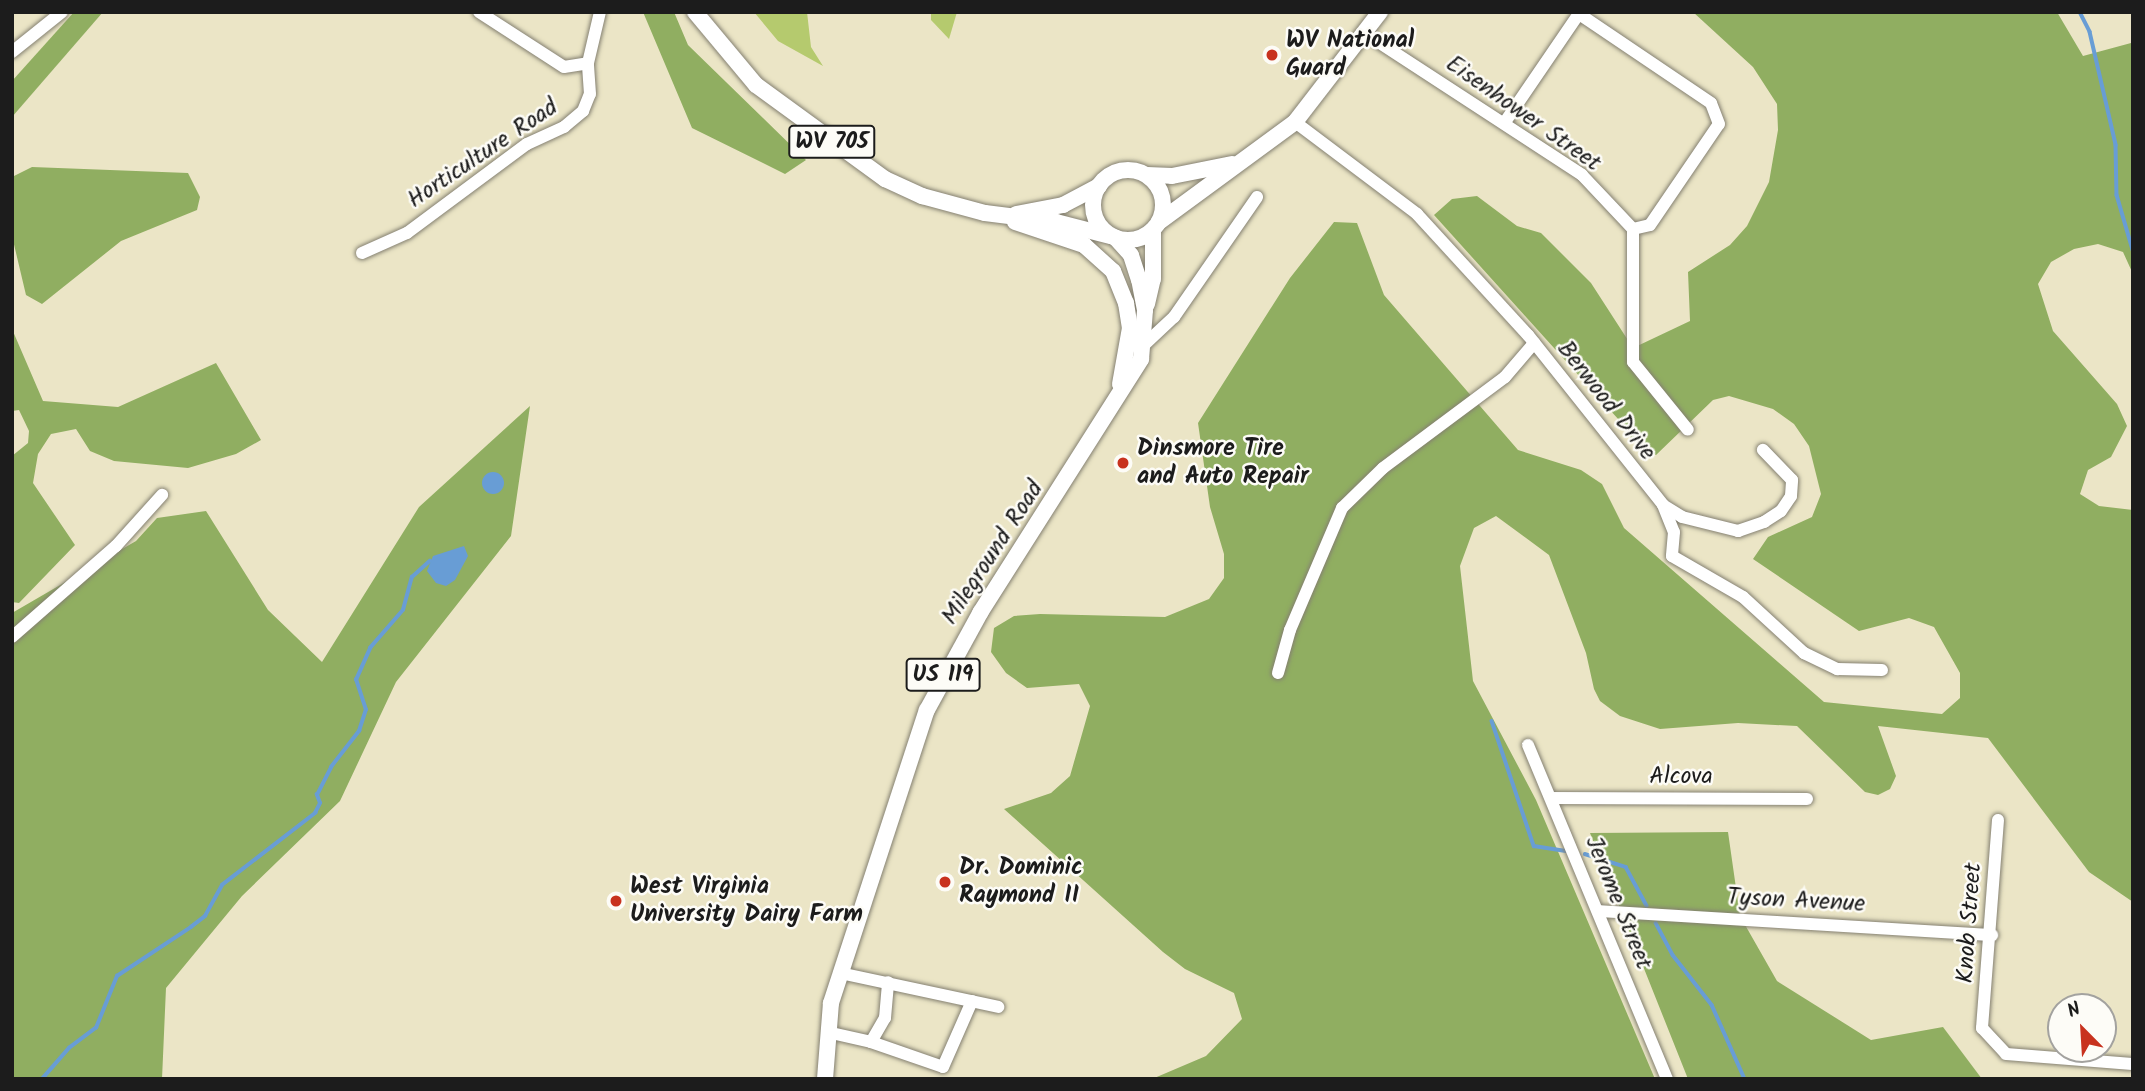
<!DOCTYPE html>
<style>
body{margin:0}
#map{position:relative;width:2145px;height:1091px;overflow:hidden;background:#ebe5c6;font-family:Kalam,sans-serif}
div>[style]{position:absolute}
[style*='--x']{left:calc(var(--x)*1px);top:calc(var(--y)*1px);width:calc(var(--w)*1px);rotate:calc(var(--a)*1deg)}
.green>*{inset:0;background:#b5ca6e}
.forest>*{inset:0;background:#90ae61}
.water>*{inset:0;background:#689dd5}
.round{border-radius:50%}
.stream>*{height:3.5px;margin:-1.75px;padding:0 1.75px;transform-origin:1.75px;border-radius:1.75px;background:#689dd5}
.roads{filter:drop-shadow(0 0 2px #848071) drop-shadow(0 0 2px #848071)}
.minor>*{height:12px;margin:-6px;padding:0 6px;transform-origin:6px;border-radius:6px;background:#fff}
.major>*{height:16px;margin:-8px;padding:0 8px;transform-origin:8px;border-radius:8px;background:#fff}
.major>.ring{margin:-8px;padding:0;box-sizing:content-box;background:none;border:16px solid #fff;border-radius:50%}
.dots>*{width:19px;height:19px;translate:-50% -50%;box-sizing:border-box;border:4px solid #fdfcf7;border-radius:50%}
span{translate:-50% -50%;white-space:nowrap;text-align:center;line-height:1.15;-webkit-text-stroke:5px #fdfcf7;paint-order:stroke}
.shield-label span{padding:2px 5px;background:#fdfcf7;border:2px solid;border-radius:5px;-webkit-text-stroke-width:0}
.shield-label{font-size:23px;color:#1c1c1c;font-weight:700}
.poi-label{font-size:24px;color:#1c1c1c;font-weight:700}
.left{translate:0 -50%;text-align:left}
.street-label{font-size:24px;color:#1c1c1c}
.frame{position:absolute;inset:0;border:14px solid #1c1c1c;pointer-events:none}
.north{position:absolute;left:2047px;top:993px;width:70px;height:70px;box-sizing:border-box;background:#fdfcf7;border:2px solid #a3a29f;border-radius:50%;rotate:336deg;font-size:19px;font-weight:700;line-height:28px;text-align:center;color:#1c1c1c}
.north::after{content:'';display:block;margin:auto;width:24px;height:32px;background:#c8321e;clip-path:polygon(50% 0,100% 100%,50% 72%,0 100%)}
</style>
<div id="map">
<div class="green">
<div style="clip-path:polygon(754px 12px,807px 12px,811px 47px,823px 66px,778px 41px)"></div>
<div style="clip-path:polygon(931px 12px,957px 12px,949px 39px,931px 20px)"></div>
</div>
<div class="forest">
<div style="clip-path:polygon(74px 12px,103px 12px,12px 117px,12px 81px)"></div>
<div style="clip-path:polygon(643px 12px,674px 12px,688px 45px,806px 160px,785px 174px,692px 128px)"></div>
<div style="clip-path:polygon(1693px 12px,2057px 12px,2083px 56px,2131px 43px,2133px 274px,2123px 252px,2098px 244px,2074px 249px,2051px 262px,2038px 284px,2053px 331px,2117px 404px,2127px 426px,2111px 457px,2088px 470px,2080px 494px,2099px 506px,2133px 510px,2133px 902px,2089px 872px,1988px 738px,1878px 726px,1896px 776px,1890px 789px,1878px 795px,1865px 792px,1797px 726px,1738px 723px,1660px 729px,1620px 716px,1600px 701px,1594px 689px,1586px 653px,1549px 555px,1496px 516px,1474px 528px,1460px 566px,1473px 681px,1536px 800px,1655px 1079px,1152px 1079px,1206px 1056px,1242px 1019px,1234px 993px,1185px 969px,1163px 952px,1004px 809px,1051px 793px,1070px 776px,1090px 706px,1079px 684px,1027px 688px,1006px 673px,991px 652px,994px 628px,1014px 616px,1040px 614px,1165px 617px,1209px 599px,1224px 578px,1224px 554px,1210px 507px,1198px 423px,1290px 278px,1334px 222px,1357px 223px,1384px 295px,1518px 450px,1581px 470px,1602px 484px,1624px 528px,1824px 702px,1942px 714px,1960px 698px,1960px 673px,1934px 627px,1909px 618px,1859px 631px,1753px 559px,1768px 537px,1812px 517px,1821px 494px,1809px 446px,1794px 424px,1773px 409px,1729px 396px,1713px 400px,1656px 455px,1633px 441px,1619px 420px,1434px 215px,1452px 199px,1477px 196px,1517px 226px,1541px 233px,1591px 283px,1633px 348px,1690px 321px,1688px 272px,1730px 245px,1747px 226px,1769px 182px,1778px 130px,1777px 104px,1753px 67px)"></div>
<div style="clip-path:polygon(32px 167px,188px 173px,200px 197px,197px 210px,121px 241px,42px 304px,26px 295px,12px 236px,12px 177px)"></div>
<div style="clip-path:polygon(12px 329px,43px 401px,118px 407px,216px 363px,261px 440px,236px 454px,188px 468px,114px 461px,90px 451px,76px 429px,51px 434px,38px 454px,33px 483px,75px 545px,19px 603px,12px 602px,12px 456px,28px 443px,29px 431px,19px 410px,12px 411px)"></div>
<div style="clip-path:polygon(530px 406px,511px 536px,396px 682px,340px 801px,242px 896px,166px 988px,162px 1079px,12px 1079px,12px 613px,136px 541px,157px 518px,206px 511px,268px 610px,322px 662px,419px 507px)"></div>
<div style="clip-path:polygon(1728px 832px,1740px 916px,1777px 981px,1871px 1040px,1943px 1027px,1982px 1079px,1688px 1079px,1590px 833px)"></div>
</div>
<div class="water">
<div class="round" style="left:482px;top:472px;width:22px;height:22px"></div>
<div style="clip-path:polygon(464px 546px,468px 556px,455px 580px,446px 586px,436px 583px,427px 571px,433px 556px)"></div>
</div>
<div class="stream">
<div style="--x:2080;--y:12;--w:22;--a:63"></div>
<div style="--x:2090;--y:32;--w:116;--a:77"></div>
<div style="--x:2116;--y:145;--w:50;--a:88.9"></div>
<div style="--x:2117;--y:195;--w:57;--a:73.8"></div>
<div style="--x:1492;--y:721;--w:132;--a:71.4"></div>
<div style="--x:1534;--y:846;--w:32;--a:9"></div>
<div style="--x:1585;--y:854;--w:43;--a:17.6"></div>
<div style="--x:1626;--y:867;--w:44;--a:61.7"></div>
<div style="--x:1656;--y:923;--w:36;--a:62"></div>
<div style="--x:1673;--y:955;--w:63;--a:52"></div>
<div style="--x:1712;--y:1005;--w:81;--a:66"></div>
<div style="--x:42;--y:1079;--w:41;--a:-48.9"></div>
<div style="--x:69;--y:1048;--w:34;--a:-37"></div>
<div style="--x:96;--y:1028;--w:56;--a:-68"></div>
<div style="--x:117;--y:976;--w:89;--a:-33.5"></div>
<div style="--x:191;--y:927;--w:18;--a:-38"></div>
<div style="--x:205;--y:916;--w:35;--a:-61"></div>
<div style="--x:222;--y:885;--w:118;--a:-37.7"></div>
<div style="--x:315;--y:813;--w:11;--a:-63"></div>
<div style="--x:320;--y:803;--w:9;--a:-111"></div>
<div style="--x:317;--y:795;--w:31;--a:-63"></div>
<div style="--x:331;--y:767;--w:46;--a:-52.1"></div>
<div style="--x:359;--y:731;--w:22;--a:-72"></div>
<div style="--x:366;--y:710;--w:32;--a:-108"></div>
<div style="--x:356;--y:680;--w:35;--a:-66"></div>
<div style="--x:370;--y:648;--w:50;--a:-49"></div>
<div style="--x:403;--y:610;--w:34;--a:-75"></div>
<div style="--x:412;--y:577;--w:24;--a:-42"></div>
</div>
<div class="roads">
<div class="minor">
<div style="--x:479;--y:12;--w:101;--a:32.9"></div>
<div style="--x:564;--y:67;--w:24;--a:-9"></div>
<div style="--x:588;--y:63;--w:52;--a:-76.8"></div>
<div style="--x:1366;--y:34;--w:258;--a:33.1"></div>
<div style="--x:1582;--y:175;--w:74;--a:46.6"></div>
<div style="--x:1633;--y:229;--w:17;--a:-13"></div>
<div style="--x:1650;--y:225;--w:122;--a:-55.7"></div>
<div style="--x:1719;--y:124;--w:22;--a:-111"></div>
<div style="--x:1711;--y:103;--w:159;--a:-146"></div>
<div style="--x:12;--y:52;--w:64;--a:-38.7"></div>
<div style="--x:1295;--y:122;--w:153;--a:37"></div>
<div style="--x:1417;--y:214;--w:164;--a:47.5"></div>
<div style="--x:1528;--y:335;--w:217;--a:51.5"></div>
<div style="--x:1663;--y:505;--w:29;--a:68"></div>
<div style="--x:1674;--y:532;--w:24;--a:95"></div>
<div style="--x:1672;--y:556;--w:82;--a:30"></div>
<div style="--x:1743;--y:597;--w:83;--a:42.6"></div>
<div style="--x:1804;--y:653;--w:37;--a:26"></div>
<div style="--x:1837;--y:669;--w:45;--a:1.3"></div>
<div style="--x:1505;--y:122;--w:133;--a:-55.7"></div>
<div style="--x:1633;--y:229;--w:133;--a:90"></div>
<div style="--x:1633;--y:362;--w:87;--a:51"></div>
<div style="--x:362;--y:253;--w:49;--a:-24"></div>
<div style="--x:407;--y:233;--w:149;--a:-36.6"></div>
<div style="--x:527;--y:144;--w:41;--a:-24.7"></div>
<div style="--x:564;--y:127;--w:25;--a:-40"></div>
<div style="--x:583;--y:111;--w:18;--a:-68"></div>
<div style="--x:590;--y:94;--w:31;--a:-94"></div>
<div style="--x:1145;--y:344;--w:40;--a:-43"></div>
<div style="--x:1174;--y:317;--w:146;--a:-55.3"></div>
<div style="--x:1663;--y:505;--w:22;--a:32"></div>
<div style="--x:1682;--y:517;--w:58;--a:14"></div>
<div style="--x:1738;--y:531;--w:28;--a:-19"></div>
<div style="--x:1764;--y:522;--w:20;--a:-33"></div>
<div style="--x:1781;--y:511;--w:18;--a:-56"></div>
<div style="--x:1791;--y:496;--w:16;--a:-86"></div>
<div style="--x:1792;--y:480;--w:42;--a:-134"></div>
<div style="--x:12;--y:637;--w:138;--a:-41.2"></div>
<div style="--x:116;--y:546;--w:69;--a:-48"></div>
<div style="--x:1278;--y:673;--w:45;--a:-74.4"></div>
<div style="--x:1290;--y:630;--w:133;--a:-66.9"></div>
<div style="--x:1342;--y:508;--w:57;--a:-44.3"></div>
<div style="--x:1383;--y:468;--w:152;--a:-36.7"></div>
<div style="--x:1505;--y:377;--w:45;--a:-49.5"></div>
<div style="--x:1528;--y:745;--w:362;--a:67.4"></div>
<div style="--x:1554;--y:798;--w:253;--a:0.2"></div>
<div style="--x:1998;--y:820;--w:209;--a:94.4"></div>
<div style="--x:1982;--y:1028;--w:35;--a:47"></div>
<div style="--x:2006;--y:1054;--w:127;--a:4.5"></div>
<div style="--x:1598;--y:911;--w:395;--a:3.5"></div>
<div style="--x:840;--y:973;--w:162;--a:12.1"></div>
<div style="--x:827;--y:1032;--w:45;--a:12.8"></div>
<div style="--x:871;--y:1042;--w:76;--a:19.1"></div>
<div style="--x:943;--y:1067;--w:72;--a:-66.3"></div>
<div style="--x:871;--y:1042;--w:28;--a:-60"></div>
<div style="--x:885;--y:1018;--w:36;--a:-85"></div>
</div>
<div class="major">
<div style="--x:695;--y:12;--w:95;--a:50.1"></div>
<div style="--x:756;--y:85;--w:160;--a:36.1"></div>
<div style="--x:885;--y:179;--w:41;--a:24.7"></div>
<div style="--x:922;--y:196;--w:65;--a:15.1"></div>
<div style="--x:985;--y:213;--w:72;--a:7.2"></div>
<div style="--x:1056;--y:222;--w:56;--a:14.5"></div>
<div class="ring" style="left:1093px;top:170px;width:54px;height:54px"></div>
<div style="--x:1147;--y:175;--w:25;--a:2"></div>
<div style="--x:1172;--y:176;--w:61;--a:-11.3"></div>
<div style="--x:1016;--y:214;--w:48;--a:-10.8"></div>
<div style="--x:1063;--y:205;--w:41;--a:-27.8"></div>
<div style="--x:1015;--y:222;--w:73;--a:18.4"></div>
<div style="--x:1084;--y:245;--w:39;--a:42"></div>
<div style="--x:1113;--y:271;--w:35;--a:68"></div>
<div style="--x:1126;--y:303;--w:25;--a:81"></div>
<div style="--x:1130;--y:328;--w:57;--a:100.1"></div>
<div style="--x:1159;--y:222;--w:169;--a:-36.3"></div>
<div style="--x:1295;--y:122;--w:139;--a:-52.3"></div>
<div style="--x:1147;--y:304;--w:26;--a:-77"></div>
<div style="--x:1153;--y:279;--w:49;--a:-90"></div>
<div style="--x:825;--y:1079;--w:76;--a:-85.5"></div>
<div style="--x:831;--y:1003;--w:308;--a:-71.9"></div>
<div style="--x:927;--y:710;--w:111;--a:-61.3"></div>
<div style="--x:980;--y:613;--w:301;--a:-57.6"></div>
<div style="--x:1141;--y:359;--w:49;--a:-85.3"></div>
<div style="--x:1145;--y:310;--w:31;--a:-101"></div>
<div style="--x:1139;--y:280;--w:26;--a:-108"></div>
<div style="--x:1131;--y:255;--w:24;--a:-132"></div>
</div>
</div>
<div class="dots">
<div style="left:1272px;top:55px;background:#c8321e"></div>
<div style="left:1123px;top:463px;background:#c8321e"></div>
<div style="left:945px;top:882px;background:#c8321e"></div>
<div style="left:616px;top:901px;background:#c8321e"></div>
</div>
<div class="shield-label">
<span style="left:832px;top:142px">WV 705</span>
<span style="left:943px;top:675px">US 119</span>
</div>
<div class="poi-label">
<span class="left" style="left:1286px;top:55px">WV National<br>Guard</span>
<span class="left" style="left:1137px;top:463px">Dinsmore Tire<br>and Auto Repair</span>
<span class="left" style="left:959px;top:882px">Dr. Dominic<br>Raymond II</span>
<span class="left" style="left:630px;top:901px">West Virginia<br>University Dairy Farm</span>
</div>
<div class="street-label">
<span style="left:1523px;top:114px;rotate:35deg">Eisenhower Street</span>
<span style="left:483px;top:154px;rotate:-34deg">Horticulture Road</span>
<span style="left:1606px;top:401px;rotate:52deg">Berwood Drive</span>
<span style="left:993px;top:553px;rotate:-57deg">Mileground Road</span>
<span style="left:1681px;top:777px">Alcova</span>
<span style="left:1796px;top:901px;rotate:3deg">Tyson Avenue</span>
<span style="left:1618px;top:903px;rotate:68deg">Jerome Street</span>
<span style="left:1970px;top:923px;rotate:-86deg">Knob Street</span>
</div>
<div class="frame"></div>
<div class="north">N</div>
</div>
